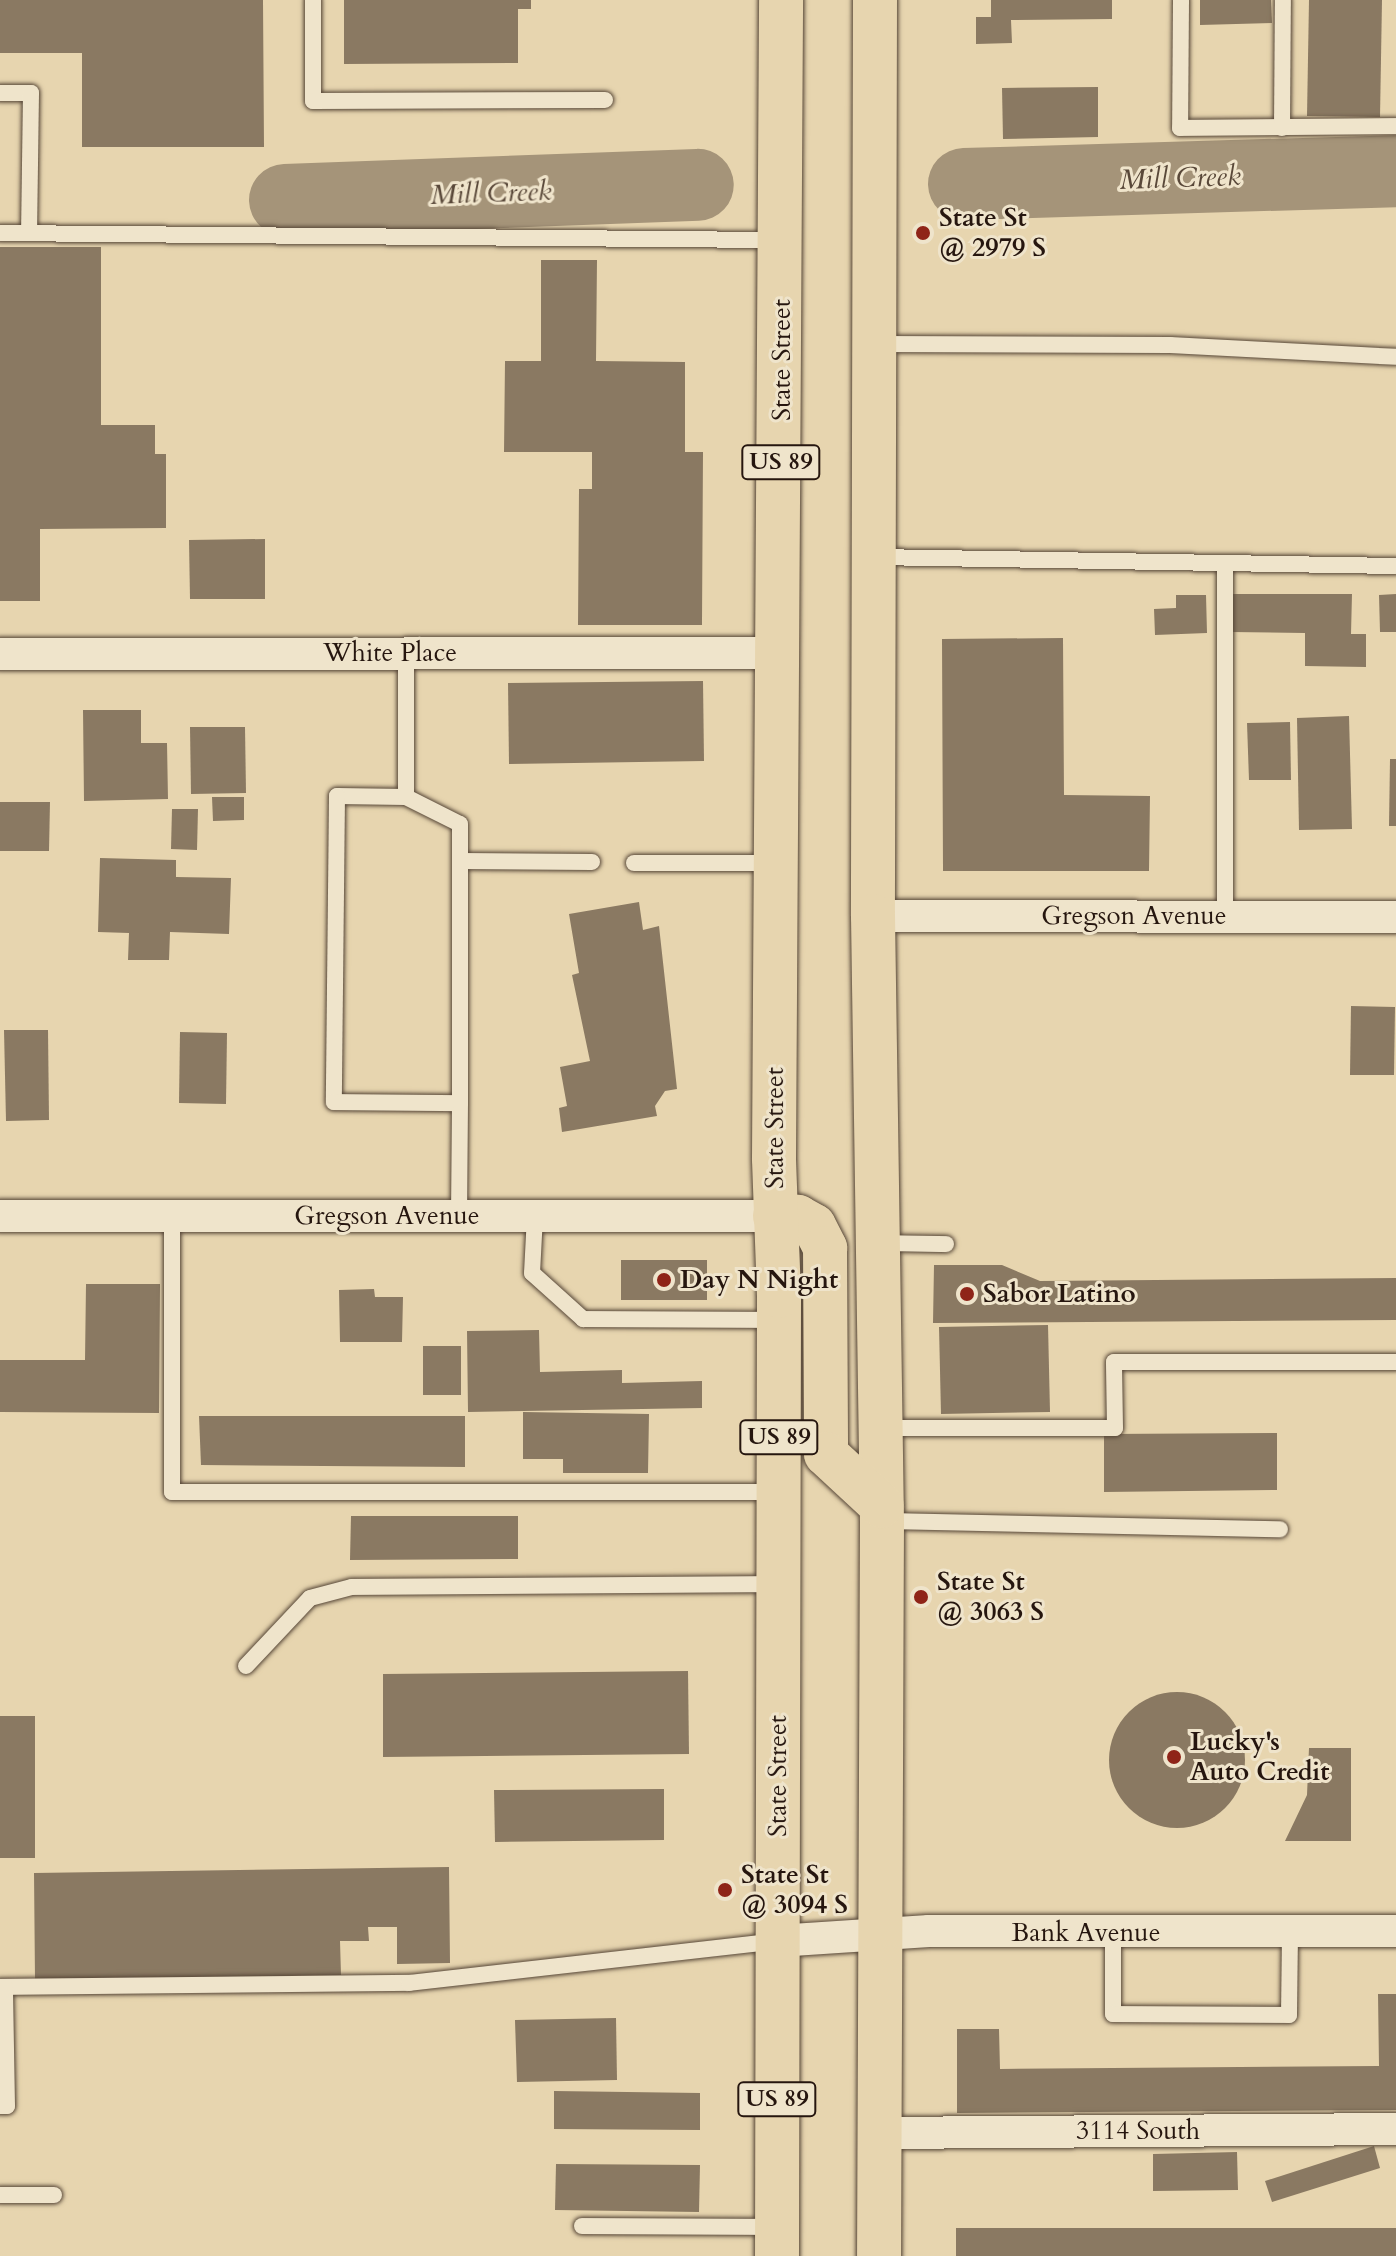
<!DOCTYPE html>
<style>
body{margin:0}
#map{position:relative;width:1396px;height:2256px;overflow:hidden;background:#e7d5af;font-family:Cardo,serif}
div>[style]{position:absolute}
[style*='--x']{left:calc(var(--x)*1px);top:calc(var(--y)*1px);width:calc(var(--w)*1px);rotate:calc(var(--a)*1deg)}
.river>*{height:72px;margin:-36px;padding:0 36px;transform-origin:36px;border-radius:36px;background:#a59479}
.building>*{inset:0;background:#8a7962}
.round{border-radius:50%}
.roads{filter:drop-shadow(0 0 2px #564637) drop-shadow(0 0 2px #564637)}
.lane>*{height:16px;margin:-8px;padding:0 8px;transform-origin:8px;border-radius:8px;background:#efe4cb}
.street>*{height:32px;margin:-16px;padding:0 16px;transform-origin:16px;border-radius:16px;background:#efe4cb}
.primary>*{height:44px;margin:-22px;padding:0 22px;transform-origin:22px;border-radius:22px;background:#e7d5af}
.dots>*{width:22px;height:22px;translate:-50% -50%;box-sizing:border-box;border:4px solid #efe4cb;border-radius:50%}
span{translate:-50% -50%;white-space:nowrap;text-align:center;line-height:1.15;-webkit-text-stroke:6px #efe4cb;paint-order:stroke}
.shield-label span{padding:2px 6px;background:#efe4cb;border:2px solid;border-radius:6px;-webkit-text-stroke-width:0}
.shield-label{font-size:24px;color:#26160f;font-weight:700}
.poi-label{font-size:26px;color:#26160f;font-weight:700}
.left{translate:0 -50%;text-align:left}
.street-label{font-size:26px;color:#26160f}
.water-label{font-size:28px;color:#594839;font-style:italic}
</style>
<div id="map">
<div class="river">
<div style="--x:964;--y:184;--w:432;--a:-1.7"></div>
<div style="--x:285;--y:200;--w:413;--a:-2.1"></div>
</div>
<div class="building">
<div style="clip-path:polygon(0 0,263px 0,264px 147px,82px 147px,82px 53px,0 53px)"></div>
<div style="clip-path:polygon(344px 0,531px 0,531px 9px,518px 9px,518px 63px,344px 64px)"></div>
<div style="clip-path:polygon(991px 0,1112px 0,1112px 19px,1011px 20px,1012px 43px,976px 44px,976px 17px,991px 17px)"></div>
<div style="clip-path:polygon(1200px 0,1271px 0,1272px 23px,1200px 25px)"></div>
<div style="clip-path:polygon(1309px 0,1382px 0,1380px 117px,1307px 116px)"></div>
<div style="clip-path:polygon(1098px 87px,1098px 137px,1003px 139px,1002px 88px)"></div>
<div style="clip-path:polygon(0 247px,101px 247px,101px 425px,155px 425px,155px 454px,166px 454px,166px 528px,40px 529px,40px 601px,0 601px)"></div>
<div style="clip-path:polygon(541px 260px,597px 260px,596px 361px,685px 362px,685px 452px,703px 452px,702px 625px,578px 625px,579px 489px,592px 489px,592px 452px,504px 452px,505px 361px,541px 361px)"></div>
<div style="clip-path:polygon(265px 539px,265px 599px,190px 599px,189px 540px)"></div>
<div style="clip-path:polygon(1231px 594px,1352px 594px,1351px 634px,1366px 634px,1366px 667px,1305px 666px,1305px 633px,1231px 632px)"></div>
<div style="clip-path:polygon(1396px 594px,1396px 632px,1380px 632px,1379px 595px)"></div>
<div style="clip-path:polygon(1176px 595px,1206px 595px,1207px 633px,1155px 635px,1154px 609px,1176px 608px)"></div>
<div style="clip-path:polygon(1063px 638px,1064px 795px,1150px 796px,1149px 871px,943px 871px,942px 639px)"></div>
<div style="clip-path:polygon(703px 681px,704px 761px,509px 764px,508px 683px)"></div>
<div style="clip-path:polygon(83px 710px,141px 710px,141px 743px,167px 743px,168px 799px,84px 801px)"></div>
<div style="clip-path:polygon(1349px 716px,1352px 829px,1299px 830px,1297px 718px)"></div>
<div style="clip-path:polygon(1290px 722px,1291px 780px,1249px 780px,1247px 723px)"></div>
<div style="clip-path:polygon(190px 727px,245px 727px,246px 793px,191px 794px)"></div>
<div style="clip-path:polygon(1390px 759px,1396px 759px,1396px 826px,1389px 826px)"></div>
<div style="clip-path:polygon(212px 797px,244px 797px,244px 820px,213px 821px)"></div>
<div style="clip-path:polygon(0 802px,50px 802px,49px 851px,0 851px)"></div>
<div style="clip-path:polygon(172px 809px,198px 809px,197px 850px,171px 849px)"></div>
<div style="clip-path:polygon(100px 858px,176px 860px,176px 877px,231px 878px,229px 934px,170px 932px,169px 960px,128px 960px,129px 933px,98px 932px)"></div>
<div style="clip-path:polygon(639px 902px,643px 930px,659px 926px,677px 1089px,665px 1091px,655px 1106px,657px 1116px,562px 1132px,559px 1108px,567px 1106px,560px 1067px,590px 1061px,572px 975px,579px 973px,569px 914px)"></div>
<div style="clip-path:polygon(1351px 1006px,1395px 1007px,1394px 1075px,1350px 1075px)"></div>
<div style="clip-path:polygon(4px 1030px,48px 1030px,49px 1120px,6px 1121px)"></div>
<div style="clip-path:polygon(180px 1032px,227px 1033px,226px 1104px,179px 1103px)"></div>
<div style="clip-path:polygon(621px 1260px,707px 1260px,707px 1300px,621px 1300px)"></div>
<div style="clip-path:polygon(934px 1265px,1002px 1265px,1040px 1281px,1396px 1278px,1396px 1320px,933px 1323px)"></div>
<div style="clip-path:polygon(86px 1284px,160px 1284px,159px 1413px,0 1412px,0 1360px,85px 1360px)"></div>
<div style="clip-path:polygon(374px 1289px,375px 1297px,403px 1297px,402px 1342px,340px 1342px,339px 1290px)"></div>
<div style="clip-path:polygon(1048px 1325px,1050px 1412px,941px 1414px,939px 1327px)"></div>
<div style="clip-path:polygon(539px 1330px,540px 1372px,622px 1370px,622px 1383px,702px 1381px,702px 1408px,468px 1412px,467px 1331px)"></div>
<div style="clip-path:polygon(423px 1346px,461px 1346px,461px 1395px,423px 1395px)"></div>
<div style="clip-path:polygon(523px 1412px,649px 1414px,648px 1473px,563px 1473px,563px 1459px,523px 1459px)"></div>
<div style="clip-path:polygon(199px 1416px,465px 1416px,465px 1467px,201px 1465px)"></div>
<div style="clip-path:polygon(1277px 1433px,1277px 1490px,1104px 1492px,1104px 1434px)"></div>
<div style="clip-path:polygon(351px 1516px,518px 1516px,518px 1559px,350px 1560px)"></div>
<div style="clip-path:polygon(688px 1671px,689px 1754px,383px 1757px,383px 1674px)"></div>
<div class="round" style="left:1109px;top:1692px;width:136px;height:136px"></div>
<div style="clip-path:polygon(0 1716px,35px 1716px,35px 1858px,0 1858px)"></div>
<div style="clip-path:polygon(1309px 1748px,1351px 1748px,1351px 1841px,1285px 1841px,1307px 1795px)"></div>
<div style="clip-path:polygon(664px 1789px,664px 1840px,495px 1842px,494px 1790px)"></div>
<div style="clip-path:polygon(449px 1867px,450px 1963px,397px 1964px,397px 1927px,368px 1927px,369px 1941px,340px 1941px,341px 1975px,35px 1980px,34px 1873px)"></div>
<div style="clip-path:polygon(1378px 1994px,1396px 1994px,1396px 2110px,957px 2113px,957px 2029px,999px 2029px,1000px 2069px,1379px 2066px)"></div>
<div style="clip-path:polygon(616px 2018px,617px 2080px,517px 2082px,515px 2020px)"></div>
<div style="clip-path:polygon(554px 2091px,700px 2093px,700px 2130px,554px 2129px)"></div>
<div style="clip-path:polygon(1374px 2146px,1380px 2168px,1272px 2202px,1265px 2181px)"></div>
<div style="clip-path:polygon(1237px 2152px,1238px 2190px,1153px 2191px,1153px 2154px)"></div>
<div style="clip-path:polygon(556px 2164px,700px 2165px,699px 2212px,555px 2210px)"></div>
<div style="clip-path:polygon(956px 2228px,1396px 2228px,1396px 2256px,956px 2256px)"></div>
</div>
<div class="roads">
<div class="lane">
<div style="--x:313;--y:0;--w:101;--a:90"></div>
<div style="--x:313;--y:101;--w:292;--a:-0.2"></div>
<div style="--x:1181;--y:0;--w:128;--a:90.4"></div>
<div style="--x:1180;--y:128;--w:216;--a:-0.5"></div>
<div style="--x:0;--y:93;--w:31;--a:0"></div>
<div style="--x:31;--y:93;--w:140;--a:90.8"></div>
<div style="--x:1282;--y:128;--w:128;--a:-89.6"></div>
<div style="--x:0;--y:233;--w:778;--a:0.52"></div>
<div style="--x:877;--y:344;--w:293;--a:0.2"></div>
<div style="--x:1170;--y:345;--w:226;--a:3"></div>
<div style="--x:875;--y:557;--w:521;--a:0.99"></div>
<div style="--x:1225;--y:566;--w:350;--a:90"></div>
<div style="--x:406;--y:653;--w:144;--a:90"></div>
<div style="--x:406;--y:797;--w:69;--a:-179.2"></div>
<div style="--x:337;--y:796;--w:306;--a:90.6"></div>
<div style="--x:334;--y:1102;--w:126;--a:0.5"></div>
<div style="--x:460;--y:1103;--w:113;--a:90.5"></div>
<div style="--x:406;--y:797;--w:60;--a:26.6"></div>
<div style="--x:460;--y:824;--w:279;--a:90"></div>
<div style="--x:460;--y:861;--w:132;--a:0.4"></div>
<div style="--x:634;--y:863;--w:139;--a:0"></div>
<div style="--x:172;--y:1216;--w:276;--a:90"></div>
<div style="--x:172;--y:1492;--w:606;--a:0"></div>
<div style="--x:535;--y:1216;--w:57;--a:93"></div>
<div style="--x:532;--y:1273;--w:69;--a:42"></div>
<div style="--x:583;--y:1319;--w:196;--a:0.3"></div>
<div style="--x:880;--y:1243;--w:66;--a:0.9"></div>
<div style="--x:882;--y:1428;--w:233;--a:0"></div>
<div style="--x:1115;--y:1428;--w:66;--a:-90.9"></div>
<div style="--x:1114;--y:1362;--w:282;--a:0"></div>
<div style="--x:884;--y:1521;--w:396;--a:1.2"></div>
<div style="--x:246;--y:1666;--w:93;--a:-46.7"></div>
<div style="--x:310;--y:1598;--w:43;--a:-14.7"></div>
<div style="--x:352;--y:1587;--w:425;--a:-0.4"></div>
<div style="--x:1113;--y:1933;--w:81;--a:90"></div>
<div style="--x:1113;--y:2014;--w:176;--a:0.3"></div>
<div style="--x:1289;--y:2015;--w:84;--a:-89.3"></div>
<div style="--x:0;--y:1987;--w:409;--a:-0.6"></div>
<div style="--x:409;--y:1983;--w:368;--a:-6.5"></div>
<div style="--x:0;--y:2106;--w:7;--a:0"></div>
<div style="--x:7;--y:2106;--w:119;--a:-91"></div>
<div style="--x:0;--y:2195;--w:54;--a:0"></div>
<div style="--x:582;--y:2226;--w:195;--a:0.3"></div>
</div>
<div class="street">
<div style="--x:0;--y:654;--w:780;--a:-0.07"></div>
<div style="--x:873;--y:916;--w:523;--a:0.11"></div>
<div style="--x:0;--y:1216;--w:775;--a:0"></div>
<div style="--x:777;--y:1941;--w:152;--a:-3.8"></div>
<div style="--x:929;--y:1931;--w:467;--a:0"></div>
<div style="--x:880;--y:2133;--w:516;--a:-0.44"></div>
</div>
<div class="primary">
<div style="--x:875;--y:0;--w:916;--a:90.13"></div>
<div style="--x:873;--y:916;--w:605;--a:89.15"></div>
<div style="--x:882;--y:1521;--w:735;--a:90.23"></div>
<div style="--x:775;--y:1216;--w:23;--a:2"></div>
<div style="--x:798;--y:1217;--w:18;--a:29"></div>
<div style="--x:814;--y:1226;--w:25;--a:63"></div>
<div style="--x:825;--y:1248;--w:206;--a:89.7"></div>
<div style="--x:826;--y:1454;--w:76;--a:42.9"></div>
<div style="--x:777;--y:2256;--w:960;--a:-89.88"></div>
<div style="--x:779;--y:1296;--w:138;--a:-92.1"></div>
<div style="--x:774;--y:1158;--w:1158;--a:-89.65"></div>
</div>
</div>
<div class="dots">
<div style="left:923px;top:233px;background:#8f2418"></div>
<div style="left:664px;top:1280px;background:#8f2418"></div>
<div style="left:967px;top:1294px;background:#8f2418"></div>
<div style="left:921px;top:1597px;background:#8f2418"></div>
<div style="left:1174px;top:1757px;background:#8f2418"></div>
<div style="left:725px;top:1890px;background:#8f2418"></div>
</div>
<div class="shield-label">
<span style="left:781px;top:462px">US 89</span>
<span style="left:779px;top:1437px">US 89</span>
<span style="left:777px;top:2099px">US 89</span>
</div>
<div class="poi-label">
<span class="left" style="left:939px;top:233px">State St<br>@ 2979 S</span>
<span class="left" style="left:680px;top:1280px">Day N Night</span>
<span class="left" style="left:983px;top:1294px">Sabor Latino</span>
<span class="left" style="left:937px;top:1597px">State St<br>@ 3063 S</span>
<span class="left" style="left:1190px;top:1757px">Lucky's<br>Auto Credit</span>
<span class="left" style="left:741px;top:1890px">State St<br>@ 3094 S</span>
</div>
<div class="street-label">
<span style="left:782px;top:360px;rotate:-90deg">State Street</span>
<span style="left:390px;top:653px">White Place</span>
<span style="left:1134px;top:916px">Gregson Avenue</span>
<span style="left:775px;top:1128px;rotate:-90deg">State Street</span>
<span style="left:387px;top:1216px">Gregson Avenue</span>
<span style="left:778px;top:1776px;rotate:-90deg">State Street</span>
<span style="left:1086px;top:1933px">Bank Avenue</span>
<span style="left:1138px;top:2131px">3114 South</span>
</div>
<div class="water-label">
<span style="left:1180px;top:178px;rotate:-2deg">Mill Creek</span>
<span style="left:491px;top:193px;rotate:-2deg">Mill Creek</span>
</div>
</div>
